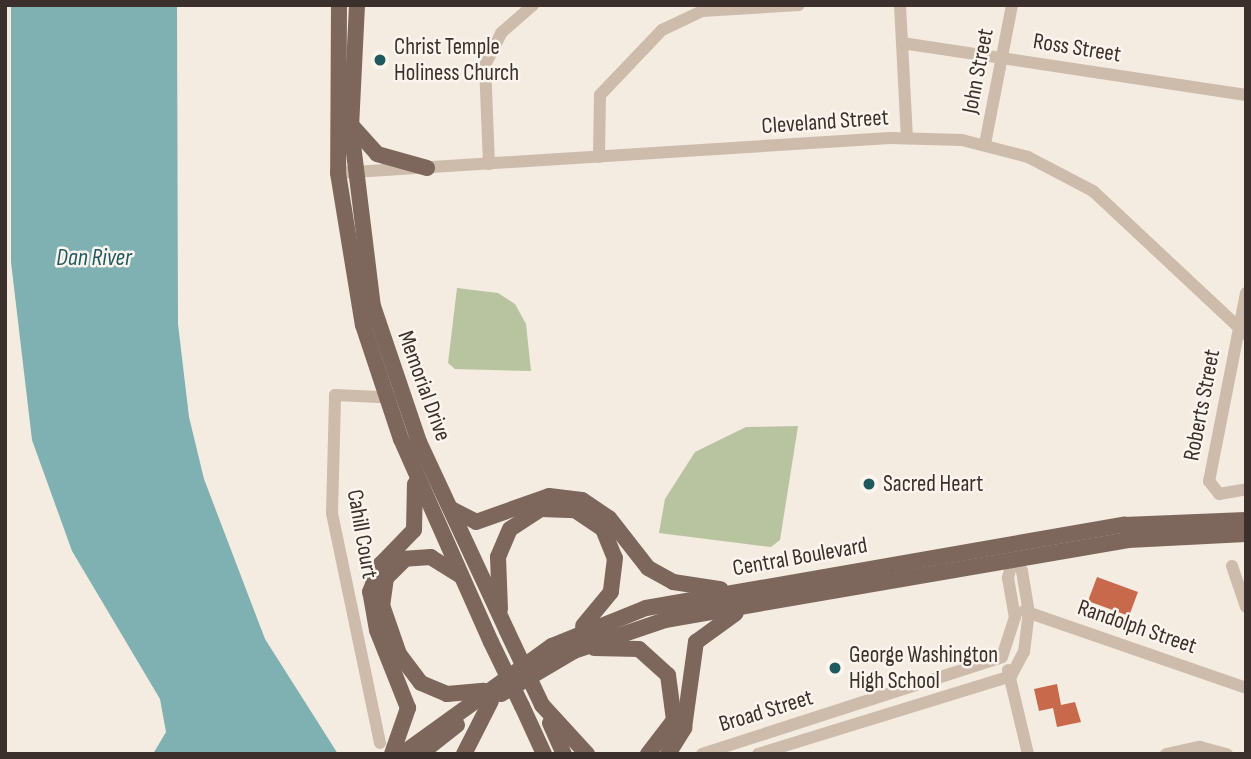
<!DOCTYPE html>
<style>
body{margin:0}
#map{position:relative;width:1251px;height:759px;overflow:hidden;background:#f4ebe1;font-family:"Sofia Sans Condensed",sans-serif}
div>[style]{position:absolute}
[style*='--x']{left:calc(var(--x)*1px);top:calc(var(--y)*1px);width:calc(var(--w)*1px);rotate:calc(var(--a)*1deg)}
.green>*{inset:0;background:#b8c4a0}
.water>*{inset:0;background:#7fb0b2}
.building>*{inset:0;background:#c8694b}
.minor>*{height:12px;margin:-6px;padding:0 6px;transform-origin:6px;border-radius:6px;background:#cdbbac}
.major>*{height:16px;margin:-8px;padding:0 8px;transform-origin:8px;border-radius:8px;background:#7d675c}
.major-bridge>*{height:16px;margin:-8px;padding:0 8px;transform-origin:8px;border-radius:8px;background:#7d675c}
.dots>*{width:19px;height:19px;translate:-50% -50%;box-sizing:border-box;border:4px solid #fbf5ee;border-radius:50%}
span{translate:-50% -50%;white-space:nowrap;text-align:center;line-height:1.15;-webkit-text-stroke:5px #fbf5ee;paint-order:stroke}
.poi-label{font-size:23px;color:#3b302b}
.left{translate:0 -50%;text-align:left}
.street-label{font-size:23px;color:#3b302b}
.water-label{font-size:24px;color:#1f5a5e;font-style:italic}
.frame{position:absolute;inset:0;border:7px solid #3b302b;pointer-events:none}
</style>
<div id="map">
<div class="green">
<div style="clip-path:polygon(457px 288px,498px 293px,515px 304px,526px 324px,531px 371px,455px 369px,448px 363px)"></div>
<div style="clip-path:polygon(798px 426px,780px 540px,771px 547px,659px 533px,665px 499px,695px 452px,746px 427px)"></div>
</div>
<div class="water">
<div style="clip-path:polygon(11px 5px,177px 5px,178px 324px,189px 417px,204px 479px,265px 639px,338px 754px,153px 754px,166px 732px,160px 699px,72px 551px,32px 440px,11px 262px)"></div>
</div>
<div class="building">
<div style="clip-path:polygon(1097px 577px,1138px 592px,1129px 616px,1088px 601px)"></div>
<div style="clip-path:polygon(1057px 684px,1061px 705px,1075px 702px,1081px 722px,1057px 727px,1053px 708px,1039px 711px,1034px 689px)"></div>
</div>
<div class="minor">
<div style="--x:900;--y:5;--w:132;--a:87"></div>
<div style="--x:902;--y:43;--w:348;--a:8.6"></div>
<div style="--x:985;--y:144;--w:142;--a:-79"></div>
<div style="--x:599;--y:157;--w:62;--a:-89.1"></div>
<div style="--x:600;--y:95;--w:90;--a:-46.4"></div>
<div style="--x:662;--y:30;--w:44;--a:-25.4"></div>
<div style="--x:702;--y:11;--w:97;--a:-3.5"></div>
<div style="--x:489;--y:164;--w:99;--a:-92.3"></div>
<div style="--x:485;--y:65;--w:36;--a:-63"></div>
<div style="--x:501;--y:33;--w:43;--a:-41.2"></div>
<div style="--x:338;--y:173;--w:553;--a:-3.63"></div>
<div style="--x:890;--y:138;--w:72;--a:1.6"></div>
<div style="--x:962;--y:140;--w:68;--a:14.4"></div>
<div style="--x:1028;--y:157;--w:73;--a:27.6"></div>
<div style="--x:1093;--y:191;--w:209;--a:43.1"></div>
<div style="--x:1246;--y:293;--w:192;--a:101.1"></div>
<div style="--x:1209;--y:481;--w:16;--a:52"></div>
<div style="--x:1219;--y:494;--w:27;--a:-10"></div>
<div style="--x:1232;--y:566;--w:43;--a:71.1"></div>
<div style="--x:1024;--y:611;--w:235;--a:19.1"></div>
<div style="--x:1008;--y:670;--w:86;--a:76.6"></div>
<div style="--x:380;--y:743;--w:235;--a:-101.8"></div>
<div style="--x:332;--y:513;--w:118;--a:-88.5"></div>
<div style="--x:335;--y:395;--w:66;--a:2.6"></div>
<div style="--x:702;--y:754;--w:315;--a:-17.9"></div>
<div style="--x:758;--y:754;--w:265;--a:-17.1"></div>
<div style="--x:1011;--y:676;--w:27;--a:-62"></div>
<div style="--x:1024;--y:652;--w:39;--a:-83"></div>
<div style="--x:1029;--y:613;--w:43;--a:-99.5"></div>
<div style="--x:1022;--y:571;--w:15;--a:-127"></div>
<div style="--x:1013;--y:559;--w:20;--a:105"></div>
<div style="--x:1008;--y:578;--w:40;--a:80"></div>
<div style="--x:1015;--y:617;--w:42;--a:108"></div>
<div style="--x:1166;--y:754;--w:35;--a:-12"></div>
<div style="--x:1200;--y:747;--w:28;--a:15"></div>
</div>
<div class="major">
<div style="--x:339;--y:5;--w:168;--a:90.3"></div>
<div style="--x:338;--y:173;--w:154;--a:80.7"></div>
<div style="--x:363;--y:325;--w:120;--a:71.6"></div>
<div style="--x:401;--y:439;--w:222;--a:66.1"></div>
<div style="--x:357;--y:5;--w:123;--a:92.8"></div>
<div style="--x:351;--y:128;--w:179;--a:83"></div>
<div style="--x:373;--y:306;--w:144;--a:71.3"></div>
<div style="--x:419;--y:442;--w:208;--a:65"></div>
<div style="--x:353;--y:127;--w:36;--a:48"></div>
<div style="--x:377;--y:154;--w:52;--a:15.6"></div>
<div style="--x:451;--y:509;--w:28;--a:27"></div>
<div style="--x:476;--y:522;--w:77;--a:-19.6"></div>
<div style="--x:549;--y:496;--w:33;--a:7"></div>
<div style="--x:582;--y:500;--w:32;--a:34"></div>
<div style="--x:609;--y:518;--w:63;--a:52"></div>
<div style="--x:648;--y:568;--w:29;--a:29"></div>
<div style="--x:673;--y:582;--w:48;--a:8.5"></div>
<div style="--x:461;--y:576;--w:36;--a:-148"></div>
<div style="--x:431;--y:557;--w:26;--a:176"></div>
<div style="--x:405;--y:559;--w:27;--a:135"></div>
<div style="--x:386;--y:578;--w:27;--a:98"></div>
<div style="--x:382;--y:605;--w:52;--a:70.9"></div>
<div style="--x:399;--y:654;--w:36;--a:53"></div>
<div style="--x:421;--y:683;--w:28;--a:23"></div>
<div style="--x:447;--y:694;--w:37;--a:-5"></div>
<div style="--x:500;--y:609;--w:52;--a:-92.2"></div>
<div style="--x:498;--y:557;--w:30;--a:-67"></div>
<div style="--x:510;--y:529;--w:37;--a:-33"></div>
<div style="--x:541;--y:509;--w:34;--a:2"></div>
<div style="--x:575;--y:510;--w:34;--a:34"></div>
<div style="--x:603;--y:529;--w:31;--a:68"></div>
<div style="--x:615;--y:558;--w:34;--a:97"></div>
<div style="--x:611;--y:592;--w:44;--a:129.5"></div>
<div style="--x:594;--y:648;--w:45;--a:1.3"></div>
<div style="--x:639;--y:649;--w:39;--a:42"></div>
<div style="--x:668;--y:675;--w:45;--a:82.4"></div>
<div style="--x:674;--y:720;--w:43;--a:127.4"></div>
<div style="--x:501;--y:694;--w:85;--a:-30.5"></div>
<div style="--x:574;--y:651;--w:96;--a:-18.8"></div>
<div style="--x:665;--y:620;--w:470;--a:-9.8"></div>
<div style="--x:1128;--y:540;--w:118;--a:-2.9"></div>
<div style="--x:542;--y:705;--w:67;--a:47.4"></div>
<div style="--x:522;--y:706;--w:53;--a:65.4"></div>
<div style="--x:550;--y:723;--w:34;--a:66"></div>
<div style="--x:392;--y:754;--w:49;--a:-70.8"></div>
<div style="--x:408;--y:708;--w:84;--a:-111.7"></div>
<div style="--x:377;--y:630;--w:39;--a:-100"></div>
<div style="--x:370;--y:592;--w:30;--a:-69"></div>
<div style="--x:381;--y:564;--w:47;--a:-45.9"></div>
<div style="--x:414;--y:530;--w:46;--a:-88.8"></div>
<div style="--x:402;--y:754;--w:185;--a:-35.8"></div>
<div style="--x:552;--y:646;--w:101;--a:-22"></div>
<div style="--x:646;--y:608;--w:485;--a:-9.9"></div>
<div style="--x:1124;--y:525;--w:122;--a:-2.3"></div>
<div style="--x:420;--y:754;--w:47;--a:-38.1"></div>
<div style="--x:464;--y:754;--w:59;--a:-63"></div>
<div style="--x:668;--y:754;--w:31;--a:-58"></div>
<div style="--x:684;--y:728;--w:87;--a:-82.1"></div>
<div style="--x:696;--y:642;--w:49;--a:-35.9"></div>
</div>
<div class="major-bridge">
<div style="--x:507;--y:631;--w:82;--a:64.7"></div>
<div style="--x:491;--y:642;--w:71;--a:64.2"></div>
</div>
<div class="dots">
<div style="left:380px;top:60px;background:#1f5a5e"></div>
<div style="left:869px;top:484px;background:#1f5a5e"></div>
<div style="left:835px;top:668px;background:#1f5a5e"></div>
</div>
<div class="poi-label">
<span class="left" style="left:394px;top:60px">Christ Temple<br>Holiness Church</span>
<span class="left" style="left:883px;top:484px">Sacred Heart</span>
<span class="left" style="left:849px;top:668px">George Washington<br>High School</span>
</div>
<div class="street-label">
<span style="left:1077px;top:48px;rotate:9deg">Ross Street</span>
<span style="left:978px;top:71px;rotate:-79deg">John Street</span>
<span style="left:825px;top:122px;rotate:-4deg">Cleveland Street</span>
<span style="left:424px;top:386px;rotate:70deg">Memorial Drive</span>
<span style="left:1202px;top:405px;rotate:-79deg">Roberts Street</span>
<span style="left:362px;top:534px;rotate:80deg">Cahill Court</span>
<span style="left:800px;top:557px;rotate:-10deg">Central Boulevard</span>
<span style="left:1137px;top:627px;rotate:19deg">Randolph Street</span>
<span style="left:766px;top:711px;rotate:-17deg">Broad Street</span>
</div>
<div class="water-label">
<span style="left:94px;top:258px">Dan River</span>
</div>
<div class="frame"></div>
</div>
